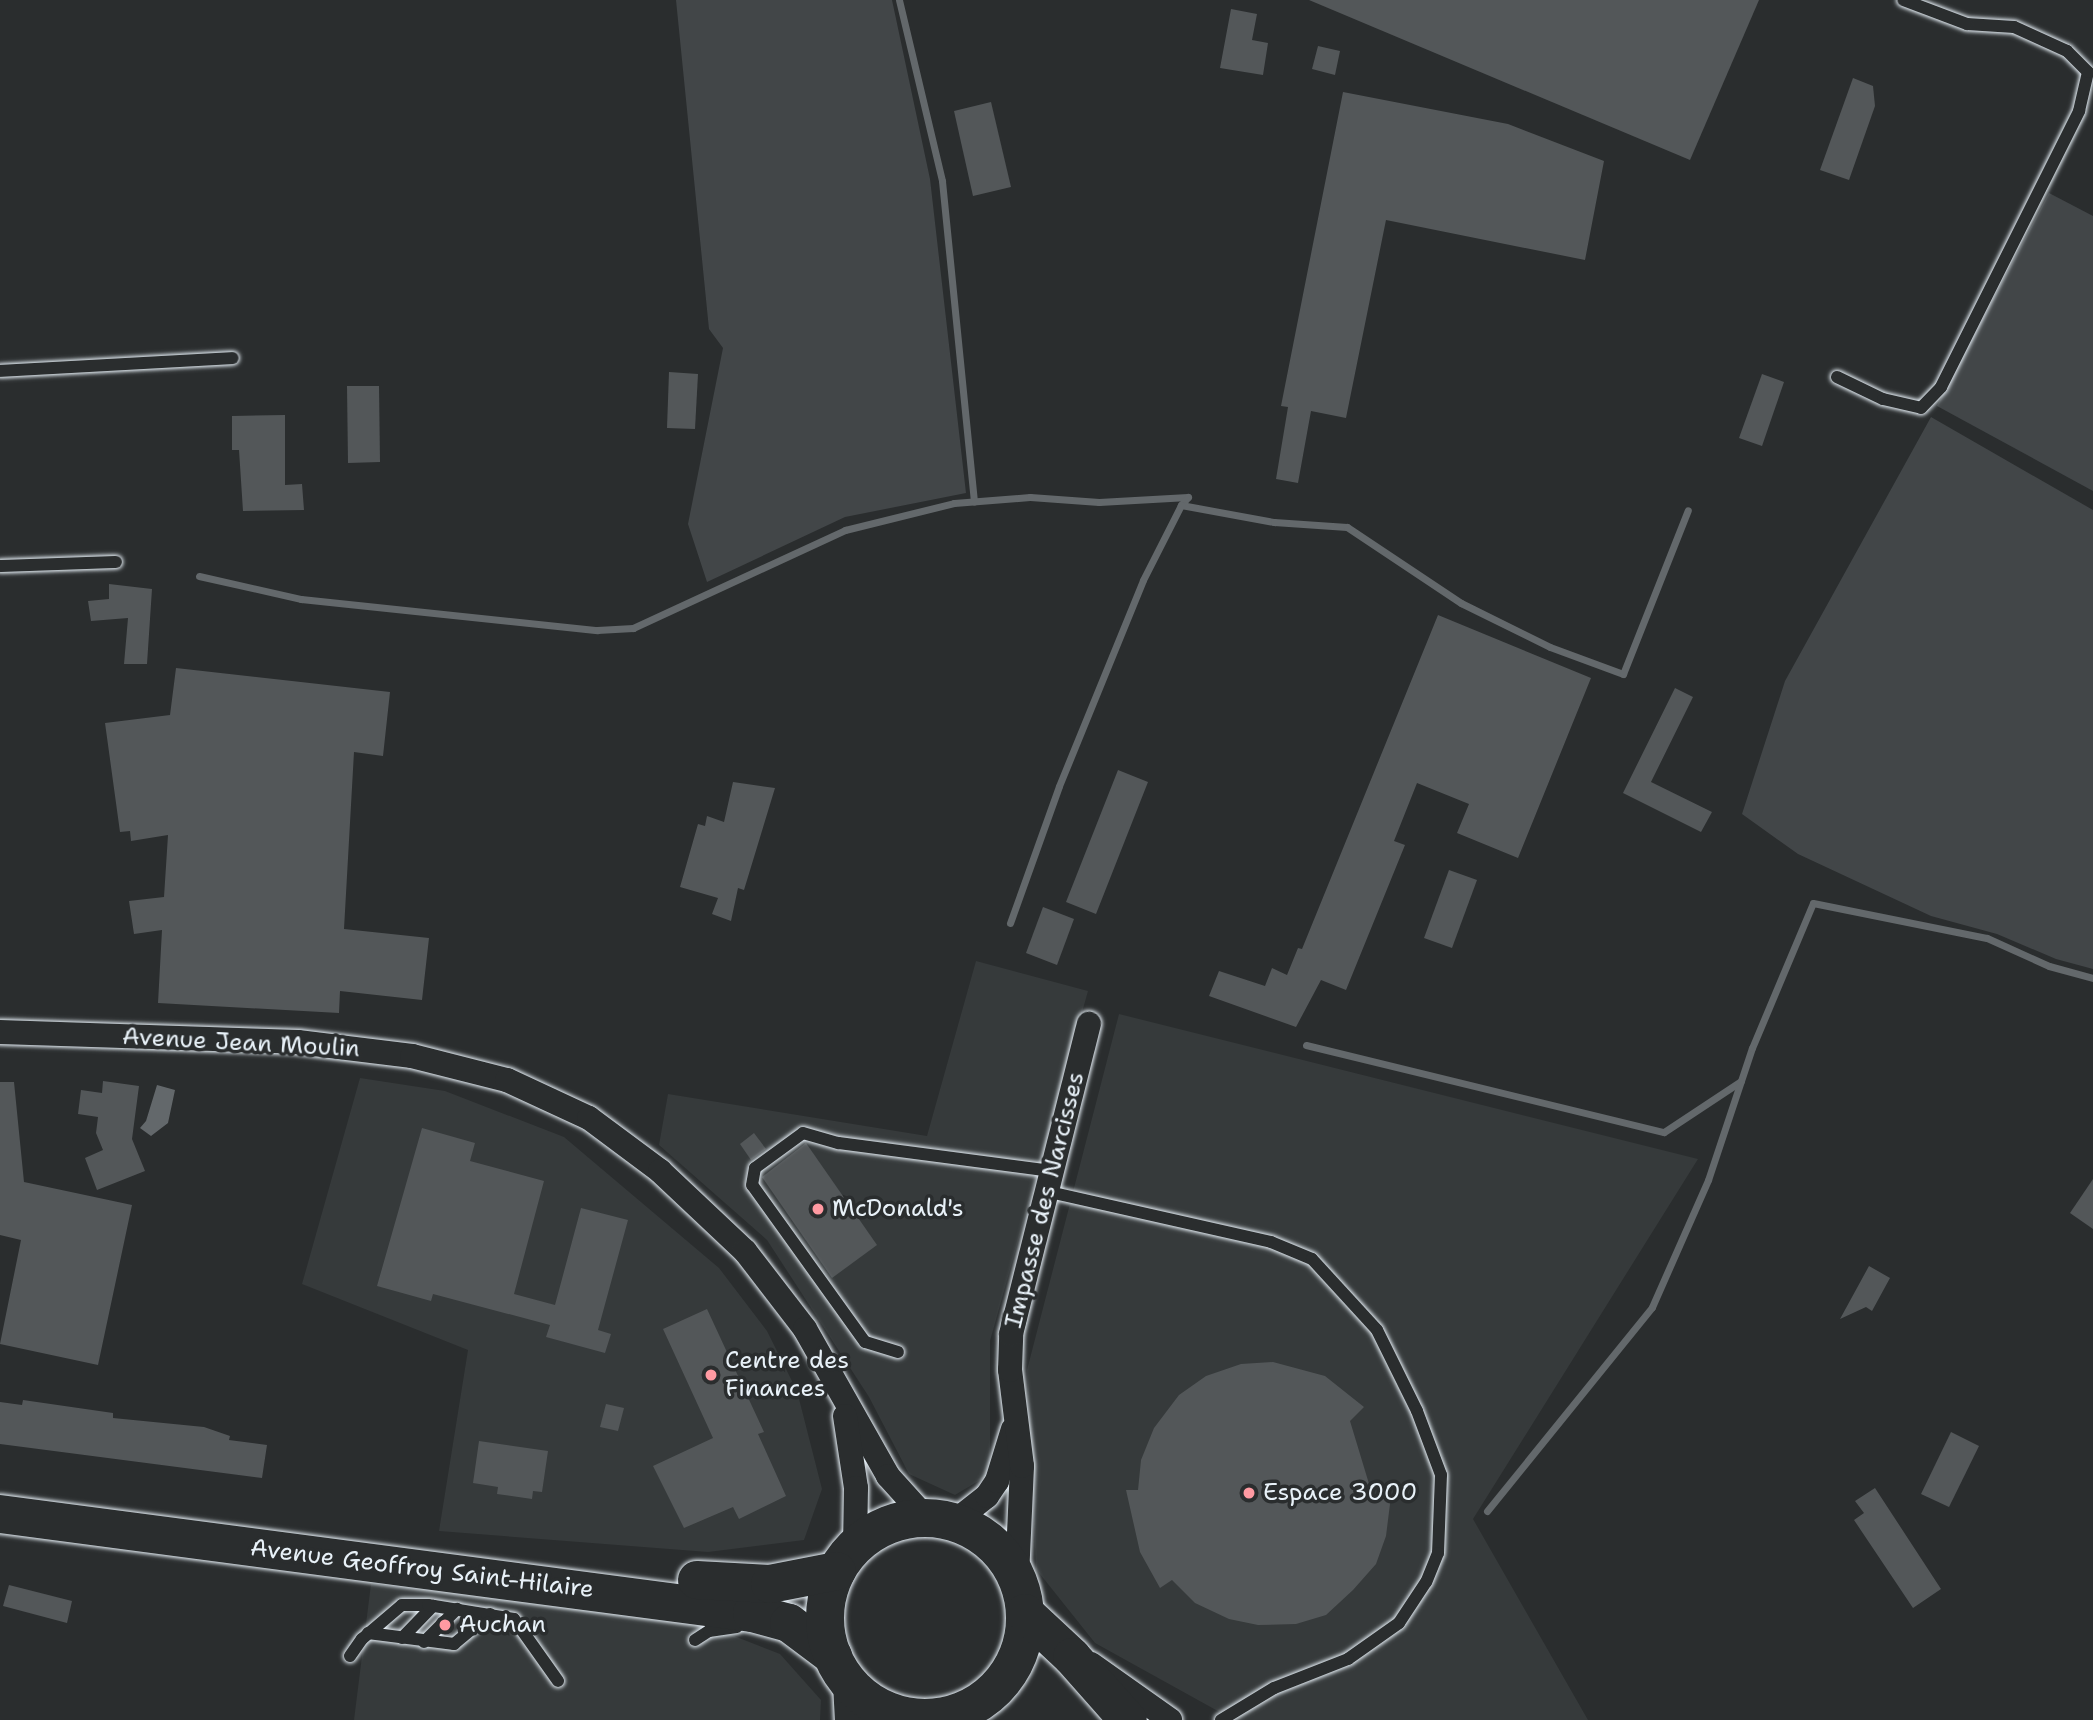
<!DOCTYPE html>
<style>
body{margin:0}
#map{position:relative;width:2093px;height:1720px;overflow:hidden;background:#2a2d2e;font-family:"Shantell Sans",sans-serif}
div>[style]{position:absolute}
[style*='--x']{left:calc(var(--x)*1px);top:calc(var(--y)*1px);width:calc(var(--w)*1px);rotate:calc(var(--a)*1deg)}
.built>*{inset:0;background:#363a3b}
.green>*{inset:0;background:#424648}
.water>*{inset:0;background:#63686b}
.stream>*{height:7px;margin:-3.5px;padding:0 3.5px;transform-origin:3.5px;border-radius:3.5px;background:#63686b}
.building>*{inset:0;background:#535759}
.roads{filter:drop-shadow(0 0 2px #e8f1f8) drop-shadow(0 0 2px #e8f1f8)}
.lane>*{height:12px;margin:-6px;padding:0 6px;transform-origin:6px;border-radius:6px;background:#2a2d2e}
.street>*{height:24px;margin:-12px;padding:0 12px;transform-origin:12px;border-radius:12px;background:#2a2d2e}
.secondary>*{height:33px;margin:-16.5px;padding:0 16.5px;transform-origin:16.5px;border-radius:16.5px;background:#2a2d2e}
.primary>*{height:38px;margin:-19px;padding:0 19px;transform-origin:19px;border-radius:19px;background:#2a2d2e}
.primary>.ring{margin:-19px;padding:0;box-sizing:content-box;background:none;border:38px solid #2a2d2e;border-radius:50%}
.dots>*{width:19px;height:19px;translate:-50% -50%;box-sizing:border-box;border:4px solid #2a2d2e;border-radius:50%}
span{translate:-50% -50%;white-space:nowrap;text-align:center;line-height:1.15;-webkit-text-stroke:7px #2a2d2e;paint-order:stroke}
.street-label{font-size:24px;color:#e8f1f8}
.poi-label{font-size:24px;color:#e8f1f8}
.left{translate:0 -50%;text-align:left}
</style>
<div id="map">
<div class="built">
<div style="clip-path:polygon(976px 961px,1088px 991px,990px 1341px,990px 1474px,955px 1495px,909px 1474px,869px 1397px,767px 1240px,659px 1145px,668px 1094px,927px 1136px)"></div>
<div style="clip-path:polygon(1119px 1014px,1698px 1159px,1473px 1519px,1588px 1720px,1234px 1720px,1095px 1643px,1036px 1569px,1027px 1370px)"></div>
<div style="clip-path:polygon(360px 1078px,445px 1091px,564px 1137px,719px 1268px,767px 1331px,797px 1391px,822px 1489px,804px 1540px,708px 1552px,439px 1531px,468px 1350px,302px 1284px)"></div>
<div style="clip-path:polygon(371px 1584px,688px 1618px,780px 1654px,821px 1700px,820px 1720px,354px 1720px)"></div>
</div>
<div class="green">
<div style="clip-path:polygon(676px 0,892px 0,930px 179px,966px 493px,845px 517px,707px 582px,688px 524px,723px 348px,709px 329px)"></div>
<div style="clip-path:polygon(2049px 193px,2093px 216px,2093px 491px,1937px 406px)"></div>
<div style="clip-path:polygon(1931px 417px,2093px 510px,2093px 969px,2056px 959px,1997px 934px,1931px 916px,1798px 854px,1742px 814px,1785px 681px)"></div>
</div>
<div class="water">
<div style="clip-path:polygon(157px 1085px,175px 1090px,168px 1123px,151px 1136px,140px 1128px,146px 1121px)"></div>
</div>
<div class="stream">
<div style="--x:899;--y:0;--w:186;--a:76.6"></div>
<div style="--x:942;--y:181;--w:322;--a:84.3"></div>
<div style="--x:199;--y:576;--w:105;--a:12.7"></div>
<div style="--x:301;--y:599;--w:298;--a:6"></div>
<div style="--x:597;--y:630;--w:36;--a:-3"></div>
<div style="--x:633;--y:628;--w:234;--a:-24.8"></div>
<div style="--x:845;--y:530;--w:112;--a:-13.9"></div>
<div style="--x:954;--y:503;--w:76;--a:-4.5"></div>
<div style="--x:1030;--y:497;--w:69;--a:4.1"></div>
<div style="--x:1099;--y:502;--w:89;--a:-3.2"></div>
<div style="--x:1188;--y:497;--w:11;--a:131"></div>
<div style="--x:1181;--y:505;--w:95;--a:10.4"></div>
<div style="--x:1274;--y:522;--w:73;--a:3.9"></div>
<div style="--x:1347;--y:527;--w:137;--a:33.7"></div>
<div style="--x:1461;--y:603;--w:99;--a:26.3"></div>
<div style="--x:1550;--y:647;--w:78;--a:20.3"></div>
<div style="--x:1623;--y:674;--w:176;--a:-68.4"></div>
<div style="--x:1010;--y:923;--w:145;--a:-70.3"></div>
<div style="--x:1059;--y:786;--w:222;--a:-67.8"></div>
<div style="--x:1143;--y:580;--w:84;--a:-63.1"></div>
<div style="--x:1306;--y:1045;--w:368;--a:13.7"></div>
<div style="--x:1664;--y:1132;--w:92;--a:-33.5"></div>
<div style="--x:1487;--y:1511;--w:262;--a:-51"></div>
<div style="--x:1652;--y:1307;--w:139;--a:-66.2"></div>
<div style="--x:1708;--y:1180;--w:139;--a:-71.6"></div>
<div style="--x:1752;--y:1048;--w:157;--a:-67.2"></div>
<div style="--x:1813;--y:903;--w:177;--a:11.4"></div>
<div style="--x:1987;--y:938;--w:68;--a:24.3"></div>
<div style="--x:2049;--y:966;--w:46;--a:15.3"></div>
</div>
<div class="building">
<div style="clip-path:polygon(1309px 0,1759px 0,1690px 160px)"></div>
<div style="clip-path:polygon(1231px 9px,1257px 14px,1252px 40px,1268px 43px,1263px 75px,1220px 68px)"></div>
<div style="clip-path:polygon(1318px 46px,1340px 51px,1335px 75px,1312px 69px)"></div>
<div style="clip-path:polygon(1853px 78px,1873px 86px,1875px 106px,1849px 180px,1820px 170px)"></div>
<div style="clip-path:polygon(1343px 92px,1508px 124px,1604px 161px,1585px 260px,1386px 220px,1346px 418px,1311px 411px,1298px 483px,1276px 479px,1288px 407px,1281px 406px)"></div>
<div style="clip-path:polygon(991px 102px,1011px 187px,973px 196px,954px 111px)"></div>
<div style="clip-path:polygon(669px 372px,698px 374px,695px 429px,667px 428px)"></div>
<div style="clip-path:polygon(1762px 374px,1784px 382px,1762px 446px,1739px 438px)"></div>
<div style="clip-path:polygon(347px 386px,379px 386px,380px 462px,348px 463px)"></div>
<div style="clip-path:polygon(285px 415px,285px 485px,302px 484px,304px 510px,243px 511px,239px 450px,232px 450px,232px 416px)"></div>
<div style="clip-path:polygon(109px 584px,152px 589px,147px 664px,124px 664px,128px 618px,91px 621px,88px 601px,109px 599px)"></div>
<div style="clip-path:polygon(1438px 615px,1591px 678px,1518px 858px,1457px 833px,1469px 804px,1417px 783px,1394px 841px,1405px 845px,1346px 990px,1321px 980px,1296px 1027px,1209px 996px,1219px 971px,1265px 986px,1272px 968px,1287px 975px,1298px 948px,1302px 949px)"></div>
<div style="clip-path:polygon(176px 668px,390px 692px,383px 756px,354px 752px,344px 929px,429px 938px,422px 1000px,340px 991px,339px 1013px,158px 1003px,162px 930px,134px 934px,129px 901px,164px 897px,168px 835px,131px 841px,130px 831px,120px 832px,105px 723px,170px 715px)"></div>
<div style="clip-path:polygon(1675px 688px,1693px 697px,1651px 782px,1712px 812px,1701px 832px,1623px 793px)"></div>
<div style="clip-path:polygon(1118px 770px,1148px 782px,1096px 914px,1066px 902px)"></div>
<div style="clip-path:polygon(733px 782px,775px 788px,744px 890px,738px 888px,731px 921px,712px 914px,718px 898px,680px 887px,698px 824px,705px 826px,707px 816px,724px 822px)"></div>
<div style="clip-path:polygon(1449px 870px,1477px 880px,1452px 948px,1424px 938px)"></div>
<div style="clip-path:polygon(1043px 907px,1074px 919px,1057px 965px,1026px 953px)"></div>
<div style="clip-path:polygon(103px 1081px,139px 1086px,132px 1139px,145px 1171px,97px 1190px,85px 1158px,103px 1150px,96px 1133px,98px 1117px,78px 1114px,81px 1090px,102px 1093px)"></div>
<div style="clip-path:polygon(0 1082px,14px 1082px,24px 1182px,132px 1205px,98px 1365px,0 1344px,21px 1240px,0 1235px)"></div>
<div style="clip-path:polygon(422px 1128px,475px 1143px,470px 1161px,544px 1181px,514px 1294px,555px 1305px,581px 1208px,628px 1220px,598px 1330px,611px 1334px,605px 1353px,546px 1337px,550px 1325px,433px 1294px,431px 1301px,377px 1286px)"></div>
<div style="clip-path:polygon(754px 1133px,766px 1149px,751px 1160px,740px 1144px)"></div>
<div style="clip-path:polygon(806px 1143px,877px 1245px,832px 1278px,762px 1177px)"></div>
<div style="clip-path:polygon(2093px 1179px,2093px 1229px,2070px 1213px)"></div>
<div style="clip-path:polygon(1869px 1266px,1890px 1278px,1872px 1311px,1866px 1307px,1840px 1319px)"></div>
<div style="clip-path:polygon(707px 1309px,764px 1432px,758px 1434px,786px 1496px,739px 1519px,733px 1507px,684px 1528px,653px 1466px,713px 1438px,663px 1329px)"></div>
<div style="clip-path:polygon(1273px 1362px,1325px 1376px,1364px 1407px,1350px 1421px,1373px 1497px,1391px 1496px,1386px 1536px,1376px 1564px,1353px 1590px,1326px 1615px,1296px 1624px,1258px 1625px,1229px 1619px,1195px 1603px,1172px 1580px,1160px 1588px,1140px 1552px,1126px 1490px,1138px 1490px,1141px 1460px,1154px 1428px,1179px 1395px,1206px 1376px,1241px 1364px)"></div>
<div style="clip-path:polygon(23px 1400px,113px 1413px,113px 1418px,204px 1427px,230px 1436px,229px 1440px,267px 1445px,262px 1478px,0 1444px,0 1402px,22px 1405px)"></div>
<div style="clip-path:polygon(606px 1404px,624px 1408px,618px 1431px,600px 1427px)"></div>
<div style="clip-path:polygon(1951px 1432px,1979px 1446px,1949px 1507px,1921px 1494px)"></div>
<div style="clip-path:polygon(479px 1441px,548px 1451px,542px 1492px,533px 1491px,532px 1499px,497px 1494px,498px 1487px,473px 1483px)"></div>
<div style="clip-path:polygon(1875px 1488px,1941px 1589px,1913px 1608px,1854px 1520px,1864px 1513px,1855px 1501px)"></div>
<div style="clip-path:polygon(9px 1585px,72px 1601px,67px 1623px,3px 1606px)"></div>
</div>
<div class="roads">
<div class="lane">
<div style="--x:0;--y:371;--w:233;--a:-3.2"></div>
<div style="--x:1837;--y:377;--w:51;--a:25.6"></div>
<div style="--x:1883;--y:399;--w:39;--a:13"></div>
<div style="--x:1921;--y:408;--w:29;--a:-46"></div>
<div style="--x:1941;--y:387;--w:309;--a:-63.4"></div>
<div style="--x:2079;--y:111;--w:40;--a:-77"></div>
<div style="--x:2088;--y:72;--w:30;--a:-135"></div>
<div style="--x:2067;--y:51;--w:58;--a:-155.6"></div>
<div style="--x:2014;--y:27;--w:47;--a:-176.3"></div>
<div style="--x:1967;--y:24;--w:68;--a:-159.4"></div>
<div style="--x:0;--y:566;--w:116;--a:-2"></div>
<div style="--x:1045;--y:1191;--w:232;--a:12.7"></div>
<div style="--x:1271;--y:1242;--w:44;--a:22.5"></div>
<div style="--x:1312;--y:1259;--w:96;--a:47.5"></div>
<div style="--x:1377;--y:1330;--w:90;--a:63.7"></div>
<div style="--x:1417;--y:1411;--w:68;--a:69.4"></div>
<div style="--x:1441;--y:1475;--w:78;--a:92.2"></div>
<div style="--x:1438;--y:1553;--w:31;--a:112"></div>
<div style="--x:1426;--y:1582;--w:49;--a:123.4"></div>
<div style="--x:1399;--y:1623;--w:62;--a:144.8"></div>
<div style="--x:1348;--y:1659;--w:79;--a:158.6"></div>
<div style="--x:1274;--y:1688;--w:62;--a:148.9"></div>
<div style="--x:898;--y:1352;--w:34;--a:-163"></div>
<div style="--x:865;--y:1342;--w:193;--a:-125.7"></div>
<div style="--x:752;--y:1185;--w:17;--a:-80"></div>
<div style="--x:755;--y:1168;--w:59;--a:-36.1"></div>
<div style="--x:803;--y:1133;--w:37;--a:16"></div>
<div style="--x:839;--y:1143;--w:214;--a:7.5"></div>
<div style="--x:368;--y:1633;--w:87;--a:7.3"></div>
<div style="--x:454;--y:1644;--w:47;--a:-39.8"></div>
<div style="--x:402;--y:1638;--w:45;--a:-45.9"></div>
<div style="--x:695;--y:1640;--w:17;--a:-33"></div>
<div style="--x:709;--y:1631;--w:28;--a:-8"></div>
<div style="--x:424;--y:1642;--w:47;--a:-45"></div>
<div style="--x:350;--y:1656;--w:21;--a:-55"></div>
<div style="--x:362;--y:1639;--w:52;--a:-40.4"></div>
<div style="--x:402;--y:1605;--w:26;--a:0"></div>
<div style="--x:428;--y:1605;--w:87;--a:9.2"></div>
<div style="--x:514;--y:1619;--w:76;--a:54.6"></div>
</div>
<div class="street">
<div style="--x:0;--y:1032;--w:298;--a:1.9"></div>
<div style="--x:298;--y:1042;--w:115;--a:7"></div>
<div style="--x:412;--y:1056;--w:98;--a:14.2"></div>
<div style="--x:507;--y:1080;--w:90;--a:24.9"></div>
<div style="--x:589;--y:1118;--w:89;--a:36.7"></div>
<div style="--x:660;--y:1171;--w:117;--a:43.3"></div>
<div style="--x:745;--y:1251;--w:98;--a:52.4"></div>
<div style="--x:805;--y:1329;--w:169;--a:60.5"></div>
<div style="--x:888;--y:1476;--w:55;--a:47.9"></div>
<div style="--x:845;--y:1416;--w:73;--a:81.3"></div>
<div style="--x:856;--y:1488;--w:58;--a:91"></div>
<div style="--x:954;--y:1522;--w:42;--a:-38.2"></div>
<div style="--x:987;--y:1496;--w:18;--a:-56"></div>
<div style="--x:997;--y:1481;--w:54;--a:-72.9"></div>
<div style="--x:1017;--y:1577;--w:111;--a:-87.4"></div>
<div style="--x:1022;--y:1466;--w:97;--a:-97.1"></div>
<div style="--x:1010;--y:1370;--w:36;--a:-88"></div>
<div style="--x:1011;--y:1334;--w:320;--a:-75.9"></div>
<div style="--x:1091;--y:1664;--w:97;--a:35.3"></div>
</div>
<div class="secondary">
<div style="--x:849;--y:1683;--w:37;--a:87"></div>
<div style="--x:925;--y:1720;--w:2;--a:-63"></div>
</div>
<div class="primary">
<div style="--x:0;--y:1514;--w:758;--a:7.5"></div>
<div style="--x:752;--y:1613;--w:38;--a:15"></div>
<div style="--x:789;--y:1623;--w:55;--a:36.9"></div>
<div class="ring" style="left:825px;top:1518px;width:162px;height:162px"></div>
<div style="--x:697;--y:1580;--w:73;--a:3.1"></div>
<div style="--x:770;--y:1584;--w:68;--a:-11"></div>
<div style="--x:1025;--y:1613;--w:64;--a:43.1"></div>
<div style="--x:1072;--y:1657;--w:84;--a:48.4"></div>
</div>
</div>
<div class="dots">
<div style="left:818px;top:1209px;background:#ff9aa2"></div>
<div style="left:711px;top:1375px;background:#ff9aa2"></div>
<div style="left:1249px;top:1493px;background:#ff9aa2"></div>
<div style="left:445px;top:1625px;background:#ff9aa2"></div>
</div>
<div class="street-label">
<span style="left:241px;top:1043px;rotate:3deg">Avenue Jean Moulin</span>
<span style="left:1045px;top:1200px;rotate:-76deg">Impasse des Narcisses</span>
<span style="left:422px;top:1569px;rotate:7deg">Avenue Geoffroy Saint-Hilaire</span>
</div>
<div class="poi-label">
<span class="left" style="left:832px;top:1209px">McDonald's</span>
<span class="left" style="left:725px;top:1375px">Centre des<br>Finances</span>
<span class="left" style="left:1263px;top:1493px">Espace 3000</span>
<span class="left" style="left:459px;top:1625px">Auchan</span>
</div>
</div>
